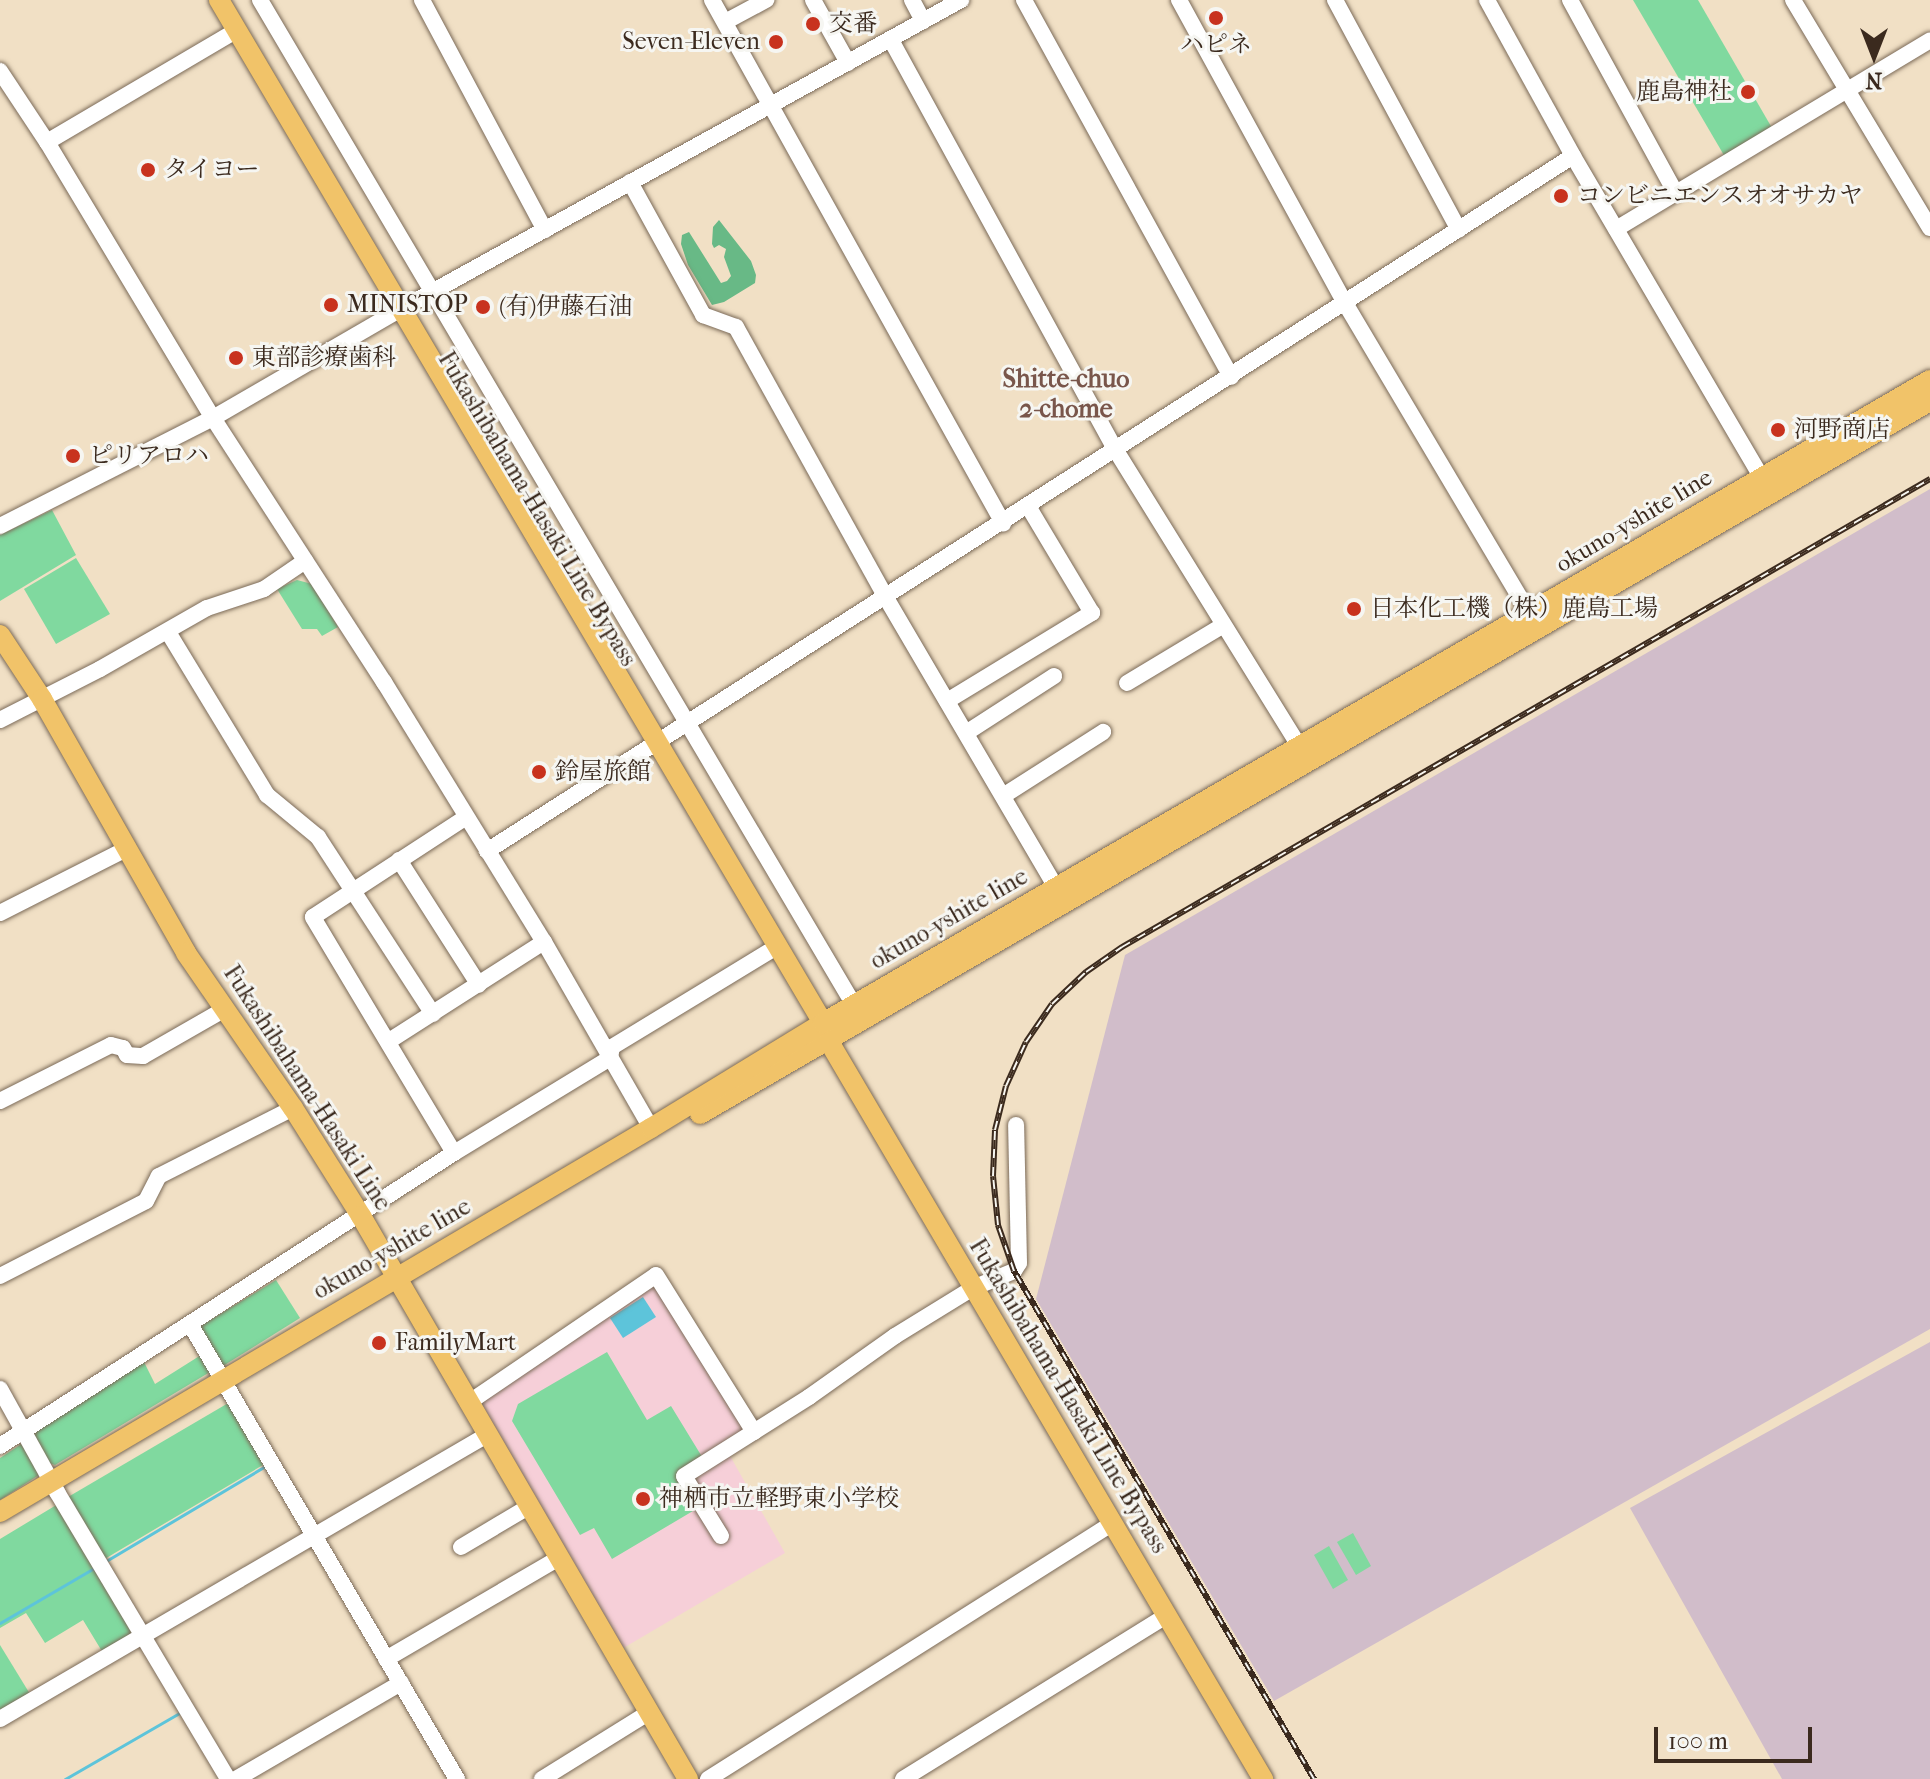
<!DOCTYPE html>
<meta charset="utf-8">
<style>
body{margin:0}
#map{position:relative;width:1930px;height:1779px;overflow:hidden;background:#f1e0c5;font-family:"IM FELL French Canon","Noto Serif JP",serif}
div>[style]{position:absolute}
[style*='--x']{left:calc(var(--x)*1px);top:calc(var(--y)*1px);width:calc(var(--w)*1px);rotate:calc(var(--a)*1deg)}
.built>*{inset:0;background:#f6cfd8}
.industrial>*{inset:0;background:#d1bdca}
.green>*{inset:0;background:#80d99f}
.forest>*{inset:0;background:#68b986}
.water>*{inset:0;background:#5dc4da}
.stream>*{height:3px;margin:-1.5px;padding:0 1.5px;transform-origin:1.5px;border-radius:1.5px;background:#5dc4da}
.roads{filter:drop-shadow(0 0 2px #7b6a58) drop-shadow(0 0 2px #7b6a58)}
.minor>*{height:16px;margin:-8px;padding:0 8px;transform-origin:8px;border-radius:8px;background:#fff}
.major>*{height:20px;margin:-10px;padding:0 10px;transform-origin:10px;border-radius:10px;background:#f1c369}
.rail>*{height:6px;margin-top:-3px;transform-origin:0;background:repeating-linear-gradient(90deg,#f6f6f2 0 9px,#3b2a1e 0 18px);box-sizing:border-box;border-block:2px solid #3b2a1e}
.dots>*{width:22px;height:22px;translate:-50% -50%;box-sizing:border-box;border:4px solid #f6f6f2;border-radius:50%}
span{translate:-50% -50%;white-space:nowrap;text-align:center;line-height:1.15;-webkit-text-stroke:6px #f6f6f2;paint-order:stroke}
.poi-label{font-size:24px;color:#3b2a1e}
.left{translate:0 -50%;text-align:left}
.right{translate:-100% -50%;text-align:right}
.street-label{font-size:24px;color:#3b2a1e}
.neighbourhood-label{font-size:26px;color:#79564b;font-weight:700}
.north{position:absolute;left:1834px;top:16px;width:80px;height:80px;-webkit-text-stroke:6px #f6f6f2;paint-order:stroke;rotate:180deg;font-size:22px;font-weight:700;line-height:32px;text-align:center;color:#3b2a1e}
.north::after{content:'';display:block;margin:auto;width:28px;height:36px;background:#3b2a1e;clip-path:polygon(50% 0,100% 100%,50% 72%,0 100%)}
.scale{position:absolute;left:1654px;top:1727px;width:158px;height:36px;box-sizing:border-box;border:4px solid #3b2a1e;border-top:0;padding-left:10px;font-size:24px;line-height:28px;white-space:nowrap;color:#3b2a1e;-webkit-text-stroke:6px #f6f6f2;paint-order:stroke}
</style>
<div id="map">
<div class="built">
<div style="clip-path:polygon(654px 1280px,750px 1430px,725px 1447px,785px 1553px,620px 1650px,476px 1404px)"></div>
</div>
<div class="industrial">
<div style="clip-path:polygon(1930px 489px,1930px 1329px,1274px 1701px,1036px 1299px,1125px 955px)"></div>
<div style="clip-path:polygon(1930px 1342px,1930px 1779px,1782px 1779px,1630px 1508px)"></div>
</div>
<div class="green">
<div style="clip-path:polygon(1633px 0,1698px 0,1772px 128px,1725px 157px)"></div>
<div style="clip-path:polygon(52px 510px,76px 555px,0 601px,0 535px)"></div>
<div style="clip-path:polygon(76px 558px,110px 614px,56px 644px,24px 589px)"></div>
<div style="clip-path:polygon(297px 580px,312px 584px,338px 627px,322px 636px,317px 629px,302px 629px,277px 589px)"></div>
<div style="clip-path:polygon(276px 1280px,300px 1318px,223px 1366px,199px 1327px)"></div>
<div style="clip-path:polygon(607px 1352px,647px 1420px,671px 1406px,704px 1460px,678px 1475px,698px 1508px,612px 1559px,594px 1528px,580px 1535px,512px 1421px,518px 1404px)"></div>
<div style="clip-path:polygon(201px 1355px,210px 1372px,55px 1465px,49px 1463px,33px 1433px,144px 1362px,155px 1384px)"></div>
<div style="clip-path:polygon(230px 1402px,263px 1465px,103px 1560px,68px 1497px)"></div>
<div style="clip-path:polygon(23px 1443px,39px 1475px,0 1500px,0 1458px)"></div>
<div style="clip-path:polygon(58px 1504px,135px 1633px,103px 1653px,83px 1620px,45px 1643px,26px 1613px,0 1628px,0 1539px)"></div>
<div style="clip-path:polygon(1353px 1533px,1371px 1566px,1356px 1575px,1337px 1542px)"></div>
<div style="clip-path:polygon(1329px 1546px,1348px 1580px,1333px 1589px,1314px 1555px)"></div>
<div style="clip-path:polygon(0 1645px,30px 1694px,0 1712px)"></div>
</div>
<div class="forest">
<div style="clip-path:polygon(719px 220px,751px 261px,756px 275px,755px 283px,724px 302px,712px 305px,688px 265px,681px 244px,682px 235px,689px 232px,721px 283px,727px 281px,731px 276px,724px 257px,726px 249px,719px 245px,714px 248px,712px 244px,713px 227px)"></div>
</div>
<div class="water">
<div style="clip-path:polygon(643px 1297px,656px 1317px,623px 1338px,610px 1318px)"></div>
</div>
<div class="stream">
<div style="--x:106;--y:1561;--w:187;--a:-30.8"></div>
<div style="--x:0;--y:1623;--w:111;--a:-30.3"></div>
<div style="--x:65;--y:1779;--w:134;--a:-30"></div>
</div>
<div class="roads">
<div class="minor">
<div style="--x:260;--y:0;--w:1167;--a:59.42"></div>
<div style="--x:422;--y:0;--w:261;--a:61.9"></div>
<div style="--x:712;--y:0;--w:599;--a:60.91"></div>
<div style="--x:813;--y:0;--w:72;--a:60.9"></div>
<div style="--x:912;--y:0;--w:24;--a:62"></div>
<div style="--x:1024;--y:0;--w:430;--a:61.2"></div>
<div style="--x:1179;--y:0;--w:345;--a:61.3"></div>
<div style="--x:1345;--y:303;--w:360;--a:59.3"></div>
<div style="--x:1335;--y:0;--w:261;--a:61.7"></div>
<div style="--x:1487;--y:0;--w:178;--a:61.1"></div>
<div style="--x:1573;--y:156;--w:384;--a:59.6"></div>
<div style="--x:1570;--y:0;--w:219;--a:61.3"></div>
<div style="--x:1793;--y:0;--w:266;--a:59"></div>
<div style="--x:725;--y:22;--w:47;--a:-28.2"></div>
<div style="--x:891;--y:40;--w:466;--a:61.3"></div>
<div style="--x:1115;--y:449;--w:349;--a:58.2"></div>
<div style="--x:0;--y:71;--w:85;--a:56.5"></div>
<div style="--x:47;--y:142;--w:322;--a:59"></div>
<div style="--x:213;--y:418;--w:315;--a:57.1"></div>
<div style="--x:384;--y:682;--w:305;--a:58.4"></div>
<div style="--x:544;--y:942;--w:215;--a:60.1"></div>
<div style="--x:47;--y:142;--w:221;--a:-30.5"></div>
<div style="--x:630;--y:182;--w:152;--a:61.2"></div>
<div style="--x:703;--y:315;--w:35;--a:20"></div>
<div style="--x:736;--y:327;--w:308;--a:61"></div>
<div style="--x:885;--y:596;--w:338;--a:59.6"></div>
<div style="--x:1616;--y:229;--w:366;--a:-31"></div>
<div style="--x:0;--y:526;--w:239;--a:-26.9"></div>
<div style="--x:213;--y:418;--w:217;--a:-30.1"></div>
<div style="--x:401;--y:309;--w:640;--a:-28.89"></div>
<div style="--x:168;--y:632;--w:191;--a:58.7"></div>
<div style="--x:267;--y:795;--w:66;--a:39.5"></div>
<div style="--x:318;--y:837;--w:211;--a:57"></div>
<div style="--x:1127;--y:683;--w:111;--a:-31"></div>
<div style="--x:947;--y:701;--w:170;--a:-31.3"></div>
<div style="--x:1092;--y:613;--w:125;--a:-120.9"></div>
<div style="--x:0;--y:720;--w:112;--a:-27"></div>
<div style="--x:100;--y:669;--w:123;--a:-29.7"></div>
<div style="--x:207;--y:608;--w:60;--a:-18.4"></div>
<div style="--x:264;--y:589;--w:50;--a:-34.3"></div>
<div style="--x:966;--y:733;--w:105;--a:-32.9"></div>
<div style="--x:1003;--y:796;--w:119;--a:-32.6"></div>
<div style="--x:487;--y:851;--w:1289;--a:-32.62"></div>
<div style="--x:399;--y:860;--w:148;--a:57.4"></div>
<div style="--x:0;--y:913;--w:144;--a:-26.9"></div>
<div style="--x:389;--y:1041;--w:184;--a:-32.6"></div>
<div style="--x:0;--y:1101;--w:124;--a:-26.8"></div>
<div style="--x:111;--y:1045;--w:12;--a:14"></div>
<div style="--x:123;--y:1048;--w:8;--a:60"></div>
<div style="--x:127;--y:1055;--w:16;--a:4"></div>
<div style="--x:143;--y:1056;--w:95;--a:-29.8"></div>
<div style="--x:454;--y:1153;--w:275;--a:-120.9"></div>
<div style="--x:313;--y:917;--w:181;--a:-33.1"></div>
<div style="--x:0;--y:1276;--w:164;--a:-27.2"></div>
<div style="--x:146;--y:1201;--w:28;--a:-63"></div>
<div style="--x:159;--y:1176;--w:150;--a:-26.9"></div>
<div style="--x:190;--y:1324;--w:528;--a:59.6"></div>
<div style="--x:0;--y:1389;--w:118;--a:61"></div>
<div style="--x:57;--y:1492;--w:334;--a:59.2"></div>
<div style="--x:468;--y:1403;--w:227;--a:-34.2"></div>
<div style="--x:656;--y:1275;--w:185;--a:58"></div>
<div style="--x:0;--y:1446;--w:540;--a:-32.84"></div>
<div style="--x:454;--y:1153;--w:183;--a:-31.3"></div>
<div style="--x:610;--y:1058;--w:11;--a:-80"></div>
<div style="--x:612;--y:1047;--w:183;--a:-31.3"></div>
<div style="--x:721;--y:1536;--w:70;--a:-121.7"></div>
<div style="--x:684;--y:1476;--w:148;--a:-32.3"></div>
<div style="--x:809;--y:1397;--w:105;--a:-35.3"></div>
<div style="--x:895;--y:1336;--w:92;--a:-31.6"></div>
<div style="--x:973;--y:1288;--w:44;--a:-22.5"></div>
<div style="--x:1014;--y:1271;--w:9;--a:-58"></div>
<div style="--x:1019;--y:1263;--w:138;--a:-91.2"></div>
<div style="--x:461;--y:1547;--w:78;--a:-30.8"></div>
<div style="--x:386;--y:1659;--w:198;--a:-30.3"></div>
<div style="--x:0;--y:1719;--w:564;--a:-30.25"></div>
<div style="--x:236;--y:1779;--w:191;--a:-30.2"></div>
<div style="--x:542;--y:1779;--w:125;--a:-31.9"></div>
<div style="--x:708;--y:1779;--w:478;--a:-32.3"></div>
<div style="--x:903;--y:1779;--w:311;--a:-31.8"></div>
</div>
<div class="major">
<div style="--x:219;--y:0;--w:1188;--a:59.44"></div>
<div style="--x:823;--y:1023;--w:18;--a:74"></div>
<div style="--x:828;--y:1040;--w:858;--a:59.52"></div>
<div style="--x:0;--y:635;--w:77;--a:56.7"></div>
<div style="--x:42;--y:699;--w:292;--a:60.4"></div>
<div style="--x:186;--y:953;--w:188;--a:55.4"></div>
<div style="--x:293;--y:1108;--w:128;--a:57.8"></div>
<div style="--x:361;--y:1216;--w:651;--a:59.85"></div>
<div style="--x:700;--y:1114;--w:1422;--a:-30.1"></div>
<div style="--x:0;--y:1512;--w:756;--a:-30.53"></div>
<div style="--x:651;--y:1128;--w:202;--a:-31.4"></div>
<div style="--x:823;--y:1023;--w:1280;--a:-30.15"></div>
</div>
</div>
<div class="rail">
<div style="--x:1314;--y:1779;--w:590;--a:-120.56"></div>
<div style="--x:1014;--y:1271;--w:49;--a:-109.2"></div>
<div style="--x:998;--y:1225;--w:49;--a:-95.8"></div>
<div style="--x:993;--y:1176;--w:46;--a:-87.5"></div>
<div style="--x:995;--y:1130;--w:45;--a:-76"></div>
<div style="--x:1006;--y:1086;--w:48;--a:-65.6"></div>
<div style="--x:1026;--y:1042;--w:46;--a:-55.6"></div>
<div style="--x:1052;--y:1004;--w:47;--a:-43.3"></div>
<div style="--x:1086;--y:972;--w:44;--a:-34.8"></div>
<div style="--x:1122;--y:947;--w:934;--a:-30.08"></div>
</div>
<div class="dots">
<div style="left:1216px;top:18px;background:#c8321e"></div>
<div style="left:813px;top:24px;background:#c8321e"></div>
<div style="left:776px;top:42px;background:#c8321e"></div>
<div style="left:1748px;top:92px;background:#c8321e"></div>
<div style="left:148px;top:170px;background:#c8321e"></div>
<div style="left:1561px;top:196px;background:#c8321e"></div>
<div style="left:331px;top:305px;background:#c8321e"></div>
<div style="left:483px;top:307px;background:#c8321e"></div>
<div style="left:236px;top:358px;background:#c8321e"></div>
<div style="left:1778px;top:430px;background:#c8321e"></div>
<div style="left:73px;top:456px;background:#c8321e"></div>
<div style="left:1354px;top:609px;background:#c8321e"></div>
<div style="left:539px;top:772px;background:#c8321e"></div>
<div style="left:379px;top:1343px;background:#c8321e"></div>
<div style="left:643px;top:1499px;background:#c8321e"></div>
</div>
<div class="poi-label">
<span class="left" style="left:829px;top:24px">交番</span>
<span class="right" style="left:760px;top:42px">Seven-Eleven</span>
<span style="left:1216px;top:45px">ハピネ</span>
<span class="right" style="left:1732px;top:92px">鹿島神社</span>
<span class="left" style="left:164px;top:170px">タイヨー</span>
<span class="left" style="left:1577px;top:196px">コンビニエンスオオサカヤ</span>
<span class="left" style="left:347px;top:305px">MINISTOP</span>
<span class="left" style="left:499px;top:307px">(有)伊藤石油</span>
<span class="left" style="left:252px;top:358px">東部診療歯科</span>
<span class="left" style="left:1794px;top:430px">河野商店</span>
<span class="left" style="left:89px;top:456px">ピリアロハ</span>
<span class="left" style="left:1370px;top:609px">日本化工機（株）鹿島工場</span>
<span class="left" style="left:555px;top:772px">鈴屋旅館</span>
<span class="left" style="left:395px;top:1343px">FamilyMart</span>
<span class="left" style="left:659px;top:1499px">神栖市立軽野東小学校</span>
</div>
<div class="street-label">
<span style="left:537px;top:509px;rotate:59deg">Fukashibahama-Hasaki Line Bypass</span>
<span style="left:1634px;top:521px;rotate:-31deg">okuno-yshite line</span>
<span style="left:949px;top:919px;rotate:-30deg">okuno-yshite line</span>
<span style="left:307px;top:1088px;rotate:57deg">Fukashibahama-Hasaki Line</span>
<span style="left:392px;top:1249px;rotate:-30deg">okuno-yshite line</span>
<span style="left:1068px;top:1396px;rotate:59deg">Fukashibahama-Hasaki Line Bypass</span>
</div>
<div class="neighbourhood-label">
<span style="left:1066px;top:394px">Shitte-chuo<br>2-chome</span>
</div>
<div class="north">N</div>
<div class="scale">100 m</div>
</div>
